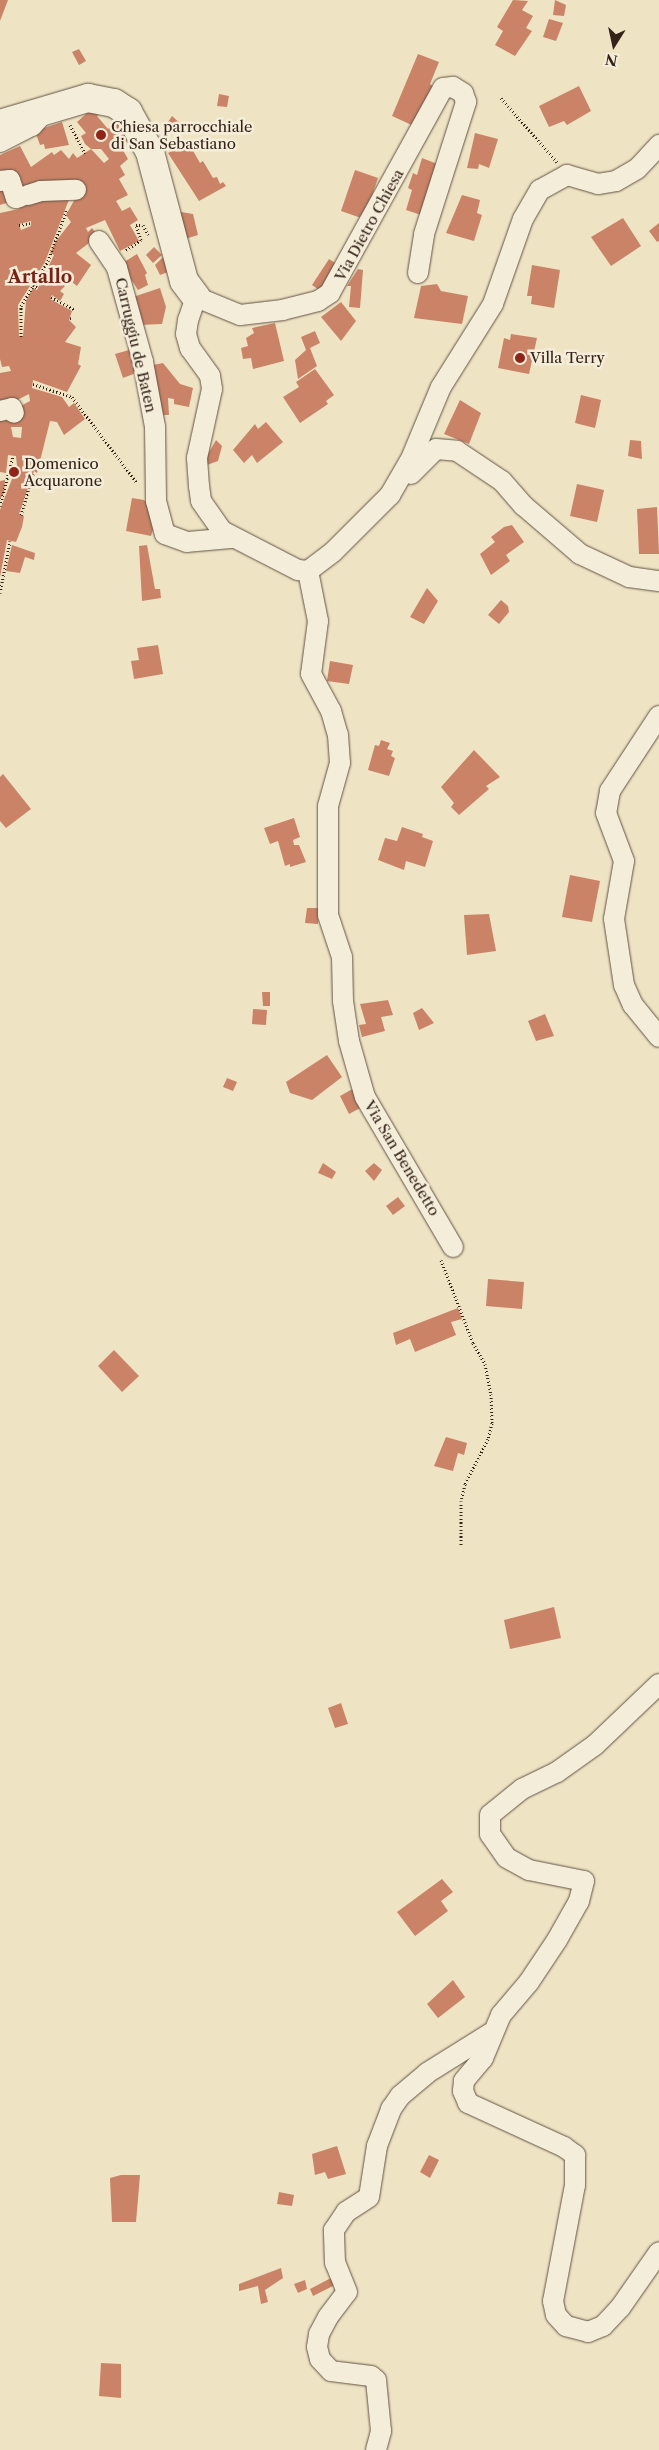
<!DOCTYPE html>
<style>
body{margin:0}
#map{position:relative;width:659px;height:2450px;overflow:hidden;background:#eee4c4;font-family:"Libre Caslon Text",serif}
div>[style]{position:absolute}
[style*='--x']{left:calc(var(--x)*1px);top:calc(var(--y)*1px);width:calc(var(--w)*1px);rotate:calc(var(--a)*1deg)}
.building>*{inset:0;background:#ca8367}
.path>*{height:3px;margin-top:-1.5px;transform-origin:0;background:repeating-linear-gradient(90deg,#352219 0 1px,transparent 0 3.5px)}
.roads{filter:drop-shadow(0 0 1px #635244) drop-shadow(0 0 1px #635244)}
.street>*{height:20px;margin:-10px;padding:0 10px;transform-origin:10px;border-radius:10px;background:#f4edd9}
.secondary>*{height:28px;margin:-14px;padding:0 14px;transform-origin:14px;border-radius:14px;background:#f4edd9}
.dots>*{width:14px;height:14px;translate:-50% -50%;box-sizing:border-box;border:2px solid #f4edd9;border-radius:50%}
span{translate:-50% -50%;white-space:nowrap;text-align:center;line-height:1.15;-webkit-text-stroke:5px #f4edd9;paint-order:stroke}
.poi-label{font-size:15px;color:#352219}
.left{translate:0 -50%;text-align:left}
.street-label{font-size:15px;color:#352219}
.quarter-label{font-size:18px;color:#7a1f14;font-weight:700}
.north{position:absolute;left:589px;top:20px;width:50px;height:50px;-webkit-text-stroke:4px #f4edd9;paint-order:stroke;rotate:190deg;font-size:14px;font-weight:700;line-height:20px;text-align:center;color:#352219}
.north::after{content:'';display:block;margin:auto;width:18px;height:22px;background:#352219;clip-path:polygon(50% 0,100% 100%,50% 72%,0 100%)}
</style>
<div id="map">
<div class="building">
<div style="clip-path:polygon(0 0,8px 0,0 21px)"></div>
<div style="clip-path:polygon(513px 0,528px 1px,522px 10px,533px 16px,526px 28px,532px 31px,515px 56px,495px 45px,503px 31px,497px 27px)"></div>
<div style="clip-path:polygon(555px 0,566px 5px,564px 16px,553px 15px)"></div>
<div style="clip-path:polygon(549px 19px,563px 23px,556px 41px,543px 37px)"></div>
<div style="clip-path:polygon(79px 49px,86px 61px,79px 65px,72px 52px)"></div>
<div style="clip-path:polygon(418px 54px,439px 62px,430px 84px,433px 86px,416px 127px,392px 116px)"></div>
<div style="clip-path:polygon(579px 86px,591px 111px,567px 125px,564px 121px,549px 127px,539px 106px)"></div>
<div style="clip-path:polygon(219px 94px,229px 96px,227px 107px,217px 106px)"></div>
<div style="clip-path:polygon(evenodd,98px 103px,104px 110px,97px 116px,108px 129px,118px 120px,131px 139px,120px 145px,128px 159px,120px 166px,125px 175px,119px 179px,128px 195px,116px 201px,122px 211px,130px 207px,138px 220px,130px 225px,139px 241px,120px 251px,105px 220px,86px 228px,88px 232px,92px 228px,98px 236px,76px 253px,91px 265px,77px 286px,63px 275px,58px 282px,65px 286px,60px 291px,64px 294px,60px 301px,52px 295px,50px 299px,72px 311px,69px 320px,76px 327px,65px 342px,81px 347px,78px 364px,81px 366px,67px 392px,33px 380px,32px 388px,62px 397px,69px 407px,74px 403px,85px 419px,64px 435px,57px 422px,50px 421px,37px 473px,34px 471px,19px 514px,24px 516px,22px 527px,16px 542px,7px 540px,0 577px,0 510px,17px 466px,16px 456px,8px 455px,6px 473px,0 472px,0 417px,30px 401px,29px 394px,0 409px,0 373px,11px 371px,9px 366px,2px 367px,0 359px,0 213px,19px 209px,22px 204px,0 179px,0 155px,20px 146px,31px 167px,52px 152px,54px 155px,61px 150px,69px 159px,73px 153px,77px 158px,91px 149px,104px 163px,109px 159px,101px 149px,91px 149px,85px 144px,81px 136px,86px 133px,77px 122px,98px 103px,78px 180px,82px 186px,66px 215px,71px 222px,56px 241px,50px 253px,54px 255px,37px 290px,33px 288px,26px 301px,23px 336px,19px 337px,18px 305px,45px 262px,70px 197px,71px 182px,78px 180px,98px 103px,31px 221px,31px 226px,21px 230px,19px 224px,31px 221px,98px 103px,11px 427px,22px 427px,21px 438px,13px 437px,11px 427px)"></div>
<div style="clip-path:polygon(172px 116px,182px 125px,178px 130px,168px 122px)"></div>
<div style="clip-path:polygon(62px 122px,69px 145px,45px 149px,44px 144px,40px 145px,35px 131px)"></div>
<div style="clip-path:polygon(475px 133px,498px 139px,489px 168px,479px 164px,478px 169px,467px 168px)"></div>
<div style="clip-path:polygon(188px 142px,200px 163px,203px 161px,213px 178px,217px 177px,220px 184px,223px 182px,226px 186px,199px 201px,168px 153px)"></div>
<div style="clip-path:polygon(422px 158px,440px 165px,424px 216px,406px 210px,412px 190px,408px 188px,413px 173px,417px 175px)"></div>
<div style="clip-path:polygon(355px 170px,378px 178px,364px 219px,341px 211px)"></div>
<div style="clip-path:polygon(0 184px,13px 201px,0 205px)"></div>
<div style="clip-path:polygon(462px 195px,480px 200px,477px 213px,482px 215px,474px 241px,446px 233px)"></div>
<div style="clip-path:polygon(175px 211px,193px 214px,198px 235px,182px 240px)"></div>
<div style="clip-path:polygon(623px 218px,641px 246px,611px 266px,591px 237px)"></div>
<div style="clip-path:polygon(659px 223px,659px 241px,657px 242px,649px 231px)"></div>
<div style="clip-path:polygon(154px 247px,162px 255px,153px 263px,146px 255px)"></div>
<div style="clip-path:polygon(137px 254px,147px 273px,145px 275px,148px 285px,138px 290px,121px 264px)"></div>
<div style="clip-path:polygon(163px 257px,171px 271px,160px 275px,155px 265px)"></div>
<div style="clip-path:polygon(329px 259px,340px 266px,322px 292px,312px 285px)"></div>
<div style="clip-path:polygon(532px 265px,560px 270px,554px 308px,531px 304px,532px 296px,527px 296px)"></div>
<div style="clip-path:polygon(358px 269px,363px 270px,360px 308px,349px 307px,351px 286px,347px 286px)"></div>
<div style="clip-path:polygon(437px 284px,441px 291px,468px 296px,462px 324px,414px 318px,421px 286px)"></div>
<div style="clip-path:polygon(160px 288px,166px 307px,162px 324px,139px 325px,130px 298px)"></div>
<div style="clip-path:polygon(341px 302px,356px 321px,341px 341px,321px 317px)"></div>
<div style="clip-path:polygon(275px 323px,284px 361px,253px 369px,251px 358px,243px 359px,241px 348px,248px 346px,246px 338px,254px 333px,252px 328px)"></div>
<div style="clip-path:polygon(315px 331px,320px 343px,310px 348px,317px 366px,298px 379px,295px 360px,306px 350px,301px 337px)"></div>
<div style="clip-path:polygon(511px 334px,537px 338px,529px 374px,498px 368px,504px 338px,510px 340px)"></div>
<div style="clip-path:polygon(129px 350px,136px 373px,123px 378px,115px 354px)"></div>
<div style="clip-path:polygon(163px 363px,180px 384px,193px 388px,189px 407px,174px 404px,174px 399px,168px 398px,169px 415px,159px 415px,148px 366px)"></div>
<div style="clip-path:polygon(315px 369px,334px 395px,326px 401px,328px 404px,300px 423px,283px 397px,299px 387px,296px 382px)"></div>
<div style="clip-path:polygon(581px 395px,601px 400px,595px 428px,575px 423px)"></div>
<div style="clip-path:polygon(460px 400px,481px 413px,469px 444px,444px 434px)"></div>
<div style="clip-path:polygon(266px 422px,283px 442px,257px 463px,252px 455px,244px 463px,233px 450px,255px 424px,258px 429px)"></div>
<div style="clip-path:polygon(216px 440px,222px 446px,218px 461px,207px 465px,207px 456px)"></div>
<div style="clip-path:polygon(630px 440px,641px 441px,642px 459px,628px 456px)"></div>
<div style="clip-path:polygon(5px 480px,4px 493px,0 499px,0 481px)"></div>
<div style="clip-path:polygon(577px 484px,604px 490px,597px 522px,570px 516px)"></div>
<div style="clip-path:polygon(132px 498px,144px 500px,158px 513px,151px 536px,126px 531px)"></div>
<div style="clip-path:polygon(657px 507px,659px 554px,639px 554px,637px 509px)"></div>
<div style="clip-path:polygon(512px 525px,524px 542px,506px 555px,510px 561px,491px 575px,480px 554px,495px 542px,491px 537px,504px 527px)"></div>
<div style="clip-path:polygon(12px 545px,35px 553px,34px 560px,25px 557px,20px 573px,6px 571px)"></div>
<div style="clip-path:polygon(147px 545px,155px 589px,160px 589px,161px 598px,142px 601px,139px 546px)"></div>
<div style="clip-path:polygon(427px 588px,438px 601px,424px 624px,410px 617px)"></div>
<div style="clip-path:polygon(501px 600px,508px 606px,509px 612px,499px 624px,488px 615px)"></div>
<div style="clip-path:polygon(158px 645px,163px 674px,134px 679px,131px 661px,139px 660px,137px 648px)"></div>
<div style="clip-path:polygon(330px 661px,353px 665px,349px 684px,327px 681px)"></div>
<div style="clip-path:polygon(381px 740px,390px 743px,387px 749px,393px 751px,391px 756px,395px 758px,389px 776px,368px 770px,375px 745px,379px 746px)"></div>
<div style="clip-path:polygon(474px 750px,500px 777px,486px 786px,489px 789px,459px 815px,451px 807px,454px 803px,441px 787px)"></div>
<div style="clip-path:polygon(3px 774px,31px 809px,6px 828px,0 821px,0 777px)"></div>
<div style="clip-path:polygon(294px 818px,300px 837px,293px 840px,294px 845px,299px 845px,306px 862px,290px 867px,290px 864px,285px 866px,278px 841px,270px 844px,264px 828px)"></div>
<div style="clip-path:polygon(402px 827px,423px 834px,422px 837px,433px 841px,425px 867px,406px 861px,404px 870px,378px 860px,385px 838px,397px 841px)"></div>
<div style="clip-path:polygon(570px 875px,600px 881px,592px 922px,562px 917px)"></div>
<div style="clip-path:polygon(307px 908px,319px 908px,318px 924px,305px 923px)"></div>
<div style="clip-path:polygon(489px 914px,496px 951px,467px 955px,464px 915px)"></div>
<div style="clip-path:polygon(262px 992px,270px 992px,270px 1006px,263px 1006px)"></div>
<div style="clip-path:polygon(388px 1000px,393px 1015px,381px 1017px,385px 1031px,362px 1037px,359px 1025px,366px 1024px,360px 1004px)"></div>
<div style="clip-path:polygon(422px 1008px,434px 1023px,419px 1030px,413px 1013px)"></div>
<div style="clip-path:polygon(253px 1009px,267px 1010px,266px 1025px,252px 1024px)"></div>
<div style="clip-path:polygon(545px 1014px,554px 1036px,536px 1041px,528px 1021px)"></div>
<div style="clip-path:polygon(327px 1055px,342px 1077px,312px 1100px,290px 1093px,286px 1082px)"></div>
<div style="clip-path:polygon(227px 1078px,237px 1082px,233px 1091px,223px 1087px)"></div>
<div style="clip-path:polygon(356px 1087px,364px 1106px,349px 1114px,340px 1096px)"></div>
<div style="clip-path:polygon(323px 1163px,336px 1172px,332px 1179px,318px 1173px)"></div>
<div style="clip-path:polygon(374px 1163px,382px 1170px,374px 1181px,365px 1171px)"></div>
<div style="clip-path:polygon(398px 1197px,405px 1206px,393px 1215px,386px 1206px)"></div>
<div style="clip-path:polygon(488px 1279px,524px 1282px,522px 1309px,486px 1306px)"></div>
<div style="clip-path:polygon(458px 1308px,462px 1319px,451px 1322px,456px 1335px,415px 1352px,410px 1339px,396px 1345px,393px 1333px)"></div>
<div style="clip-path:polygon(114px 1350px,139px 1376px,122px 1392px,98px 1366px)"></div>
<div style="clip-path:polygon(446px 1437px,467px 1443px,464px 1455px,458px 1453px,453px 1471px,434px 1466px)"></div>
<div style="clip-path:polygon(554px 1607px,561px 1638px,510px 1649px,504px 1620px)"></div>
<div style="clip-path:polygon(341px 1703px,348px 1724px,335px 1728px,328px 1708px)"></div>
<div style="clip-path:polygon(442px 1879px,453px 1892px,441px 1901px,448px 1911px,415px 1936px,397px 1912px)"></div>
<div style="clip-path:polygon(453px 1980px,465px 1997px,438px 2018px,427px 2004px)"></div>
<div style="clip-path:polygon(337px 2146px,346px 2174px,328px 2179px,325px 2172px,315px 2175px,312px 2154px)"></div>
<div style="clip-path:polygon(429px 2155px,439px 2160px,430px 2178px,420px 2172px)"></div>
<div style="clip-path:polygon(121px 2175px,140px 2175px,136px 2222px,112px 2222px,110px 2178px)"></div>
<div style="clip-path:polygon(279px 2192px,294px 2195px,292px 2206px,277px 2204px)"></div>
<div style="clip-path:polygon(281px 2268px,283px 2278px,265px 2290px,268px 2302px,261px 2304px,258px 2286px,239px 2291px,239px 2284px)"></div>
<div style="clip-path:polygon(331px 2278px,335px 2285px,313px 2296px,310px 2289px)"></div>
<div style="clip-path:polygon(305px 2280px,307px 2289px,298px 2293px,294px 2284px)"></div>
<div style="clip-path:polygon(101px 2363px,121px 2364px,121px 2398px,99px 2396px)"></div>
</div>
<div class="path">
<div style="--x:501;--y:98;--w:85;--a:48.8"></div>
<div style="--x:70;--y:125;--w:32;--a:62"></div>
<div style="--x:19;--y:225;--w:12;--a:-9"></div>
<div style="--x:126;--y:250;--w:18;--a:-34"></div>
<div style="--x:141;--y:240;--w:16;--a:-108"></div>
<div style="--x:136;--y:225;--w:7;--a:0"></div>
<div style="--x:143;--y:225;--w:11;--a:63"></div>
<div style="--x:33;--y:285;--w:6;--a:31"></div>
<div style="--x:51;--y:297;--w:26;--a:28"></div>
<div style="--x:70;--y:318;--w:3;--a:18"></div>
<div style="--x:21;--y:337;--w:31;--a:-90"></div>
<div style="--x:21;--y:306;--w:52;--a:-59"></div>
<div style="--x:48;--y:261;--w:55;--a:-69.9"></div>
<div style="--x:33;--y:384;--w:41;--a:18.4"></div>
<div style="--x:72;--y:397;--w:108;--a:52.9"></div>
<div style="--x:0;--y:506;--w:52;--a:-75.4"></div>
<div style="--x:21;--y:515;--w:43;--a:-73.7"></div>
<div style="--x:0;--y:593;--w:53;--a:-79.1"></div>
<div style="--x:441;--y:1260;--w:89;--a:68.9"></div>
<div style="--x:473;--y:1343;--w:24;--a:60"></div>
<div style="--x:485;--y:1364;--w:31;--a:79"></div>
<div style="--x:491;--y:1394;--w:29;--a:88"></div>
<div style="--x:492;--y:1423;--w:16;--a:104"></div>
<div style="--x:488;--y:1439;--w:51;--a:117.1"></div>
<div style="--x:465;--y:1484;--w:17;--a:103"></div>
<div style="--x:461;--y:1501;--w:45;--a:90"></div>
</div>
<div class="roads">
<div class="street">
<div style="--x:0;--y:142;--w:36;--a:-27"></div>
<div style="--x:32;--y:126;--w:12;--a:-48"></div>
<div style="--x:0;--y:181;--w:10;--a:-6"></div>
<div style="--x:10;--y:180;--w:19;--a:72"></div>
<div style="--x:16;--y:198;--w:4;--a:-14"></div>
<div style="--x:28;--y:195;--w:14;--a:-17"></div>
<div style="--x:41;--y:191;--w:35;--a:-2"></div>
<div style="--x:99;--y:241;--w:32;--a:56"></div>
<div style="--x:117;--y:268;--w:98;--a:74.5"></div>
<div style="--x:143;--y:362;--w:66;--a:79.5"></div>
<div style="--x:155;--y:427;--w:74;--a:89.2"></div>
<div style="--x:156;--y:501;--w:34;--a:75"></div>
<div style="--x:165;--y:534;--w:23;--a:20"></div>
<div style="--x:187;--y:542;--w:45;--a:-5.1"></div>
<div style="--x:418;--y:273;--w:39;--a:-81"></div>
<div style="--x:424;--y:234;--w:139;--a:-72.3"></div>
<div style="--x:466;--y:102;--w:9;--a:-108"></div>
<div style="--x:463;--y:93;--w:12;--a:-149"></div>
<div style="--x:453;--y:87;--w:10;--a:174"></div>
<div style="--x:443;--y:88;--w:234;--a:118.9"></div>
<div style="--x:330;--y:293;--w:14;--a:146"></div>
<div style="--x:318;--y:301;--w:36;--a:166"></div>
<div style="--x:283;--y:310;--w:43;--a:173.4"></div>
<div style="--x:240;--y:315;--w:48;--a:-157.8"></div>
<div style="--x:196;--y:297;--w:24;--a:109"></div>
<div style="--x:188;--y:320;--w:14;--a:98"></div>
<div style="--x:186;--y:334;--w:15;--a:74"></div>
<div style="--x:190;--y:348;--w:34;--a:54"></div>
<div style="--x:210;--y:376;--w:13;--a:81"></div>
<div style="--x:212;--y:389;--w:71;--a:102.3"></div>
<div style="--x:197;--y:458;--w:28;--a:86"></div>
<div style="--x:199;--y:486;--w:15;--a:82"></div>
<div style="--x:201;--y:501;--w:37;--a:55"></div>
<div style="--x:222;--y:531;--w:85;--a:27.2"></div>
<div style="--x:298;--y:570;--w:10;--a:6"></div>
<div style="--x:308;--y:571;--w:31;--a:-37"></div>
<div style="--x:333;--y:552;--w:81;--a:-45"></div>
<div style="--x:390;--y:495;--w:39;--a:-60"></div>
<div style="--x:410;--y:461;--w:80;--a:-67.3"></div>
<div style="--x:441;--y:387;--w:98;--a:-57.9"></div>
<div style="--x:493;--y:304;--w:90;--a:-70.6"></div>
<div style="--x:523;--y:219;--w:34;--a:-60"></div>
<div style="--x:540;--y:190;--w:31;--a:-29"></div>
<div style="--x:567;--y:175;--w:32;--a:16"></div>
<div style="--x:598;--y:184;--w:18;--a:-9"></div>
<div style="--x:616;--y:181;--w:24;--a:-30"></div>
<div style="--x:637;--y:169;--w:33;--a:-47"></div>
<div style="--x:0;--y:411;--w:12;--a:-14"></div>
<div style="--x:12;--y:408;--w:5;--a:68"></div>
<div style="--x:411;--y:474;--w:35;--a:-45"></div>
<div style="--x:436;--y:449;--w:21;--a:5"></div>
<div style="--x:457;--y:451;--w:54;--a:33.7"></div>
<div style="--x:502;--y:481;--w:33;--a:49"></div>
<div style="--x:524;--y:506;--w:74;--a:40.6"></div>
<div style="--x:580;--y:554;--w:54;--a:25.1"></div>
<div style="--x:629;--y:577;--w:30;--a:8"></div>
<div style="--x:308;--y:571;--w:51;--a:78.7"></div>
<div style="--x:318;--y:621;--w:53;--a:97.5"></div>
<div style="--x:311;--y:674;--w:42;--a:61.6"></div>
<div style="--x:331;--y:711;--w:25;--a:74"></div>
<div style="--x:338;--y:735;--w:28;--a:86"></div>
<div style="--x:340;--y:763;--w:45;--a:105.6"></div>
<div style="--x:328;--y:806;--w:109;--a:90"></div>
<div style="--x:328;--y:915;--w:44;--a:71.6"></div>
<div style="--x:342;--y:957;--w:44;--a:88.7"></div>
<div style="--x:343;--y:1001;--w:40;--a:81.5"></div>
<div style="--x:349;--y:1041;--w:58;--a:74.1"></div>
<div style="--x:365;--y:1097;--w:174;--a:59.6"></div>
<div style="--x:659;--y:716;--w:90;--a:123.2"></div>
<div style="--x:610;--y:791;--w:22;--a:100"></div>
<div style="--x:606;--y:813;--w:51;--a:69.4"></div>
<div style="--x:624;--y:861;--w:59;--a:99.8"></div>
<div style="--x:614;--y:919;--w:67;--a:81.4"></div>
<div style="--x:624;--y:985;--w:22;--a:66"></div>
<div style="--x:633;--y:1005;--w:41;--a:50.9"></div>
<div style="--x:659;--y:1684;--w:88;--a:136.4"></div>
<div style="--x:595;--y:1745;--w:47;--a:144.6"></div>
<div style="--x:557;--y:1772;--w:39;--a:154"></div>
<div style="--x:522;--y:1789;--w:41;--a:140.9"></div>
<div style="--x:490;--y:1815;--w:19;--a:90"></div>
<div style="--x:490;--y:1834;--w:29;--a:55"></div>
<div style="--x:507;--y:1858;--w:25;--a:29"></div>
<div style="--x:529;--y:1870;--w:56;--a:11.3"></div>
<div style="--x:584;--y:1881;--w:21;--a:104"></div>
<div style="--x:579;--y:1901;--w:45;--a:119.4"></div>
<div style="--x:557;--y:1940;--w:50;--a:123.7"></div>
<div style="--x:529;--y:1982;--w:43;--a:130.3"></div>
<div style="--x:501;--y:2015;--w:47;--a:112.7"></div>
<div style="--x:483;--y:2058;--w:30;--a:130"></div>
<div style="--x:464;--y:2081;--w:10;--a:96"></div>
<div style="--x:463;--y:2091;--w:13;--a:67"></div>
<div style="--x:468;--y:2103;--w:106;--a:24.6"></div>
<div style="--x:564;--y:2147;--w:14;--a:36"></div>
<div style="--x:575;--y:2155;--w:30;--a:90"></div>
<div style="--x:575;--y:2185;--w:118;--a:100.7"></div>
<div style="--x:553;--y:2301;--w:14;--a:78"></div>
<div style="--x:556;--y:2315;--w:15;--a:48"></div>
<div style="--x:566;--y:2326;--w:23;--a:15"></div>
<div style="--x:588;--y:2332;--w:16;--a:-22"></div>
<div style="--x:603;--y:2326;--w:25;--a:-47"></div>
<div style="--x:620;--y:2308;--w:68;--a:-55.1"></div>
<div style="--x:376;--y:2450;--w:20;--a:-75"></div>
<div style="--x:381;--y:2431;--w:51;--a:-95.6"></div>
<div style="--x:376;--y:2380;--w:6;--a:-141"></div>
<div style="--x:371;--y:2376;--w:40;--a:-172.9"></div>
<div style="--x:331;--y:2371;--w:16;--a:-133"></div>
<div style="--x:320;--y:2359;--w:12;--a:-104"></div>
<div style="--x:317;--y:2347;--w:13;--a:-81"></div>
<div style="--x:319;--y:2334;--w:19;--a:-62"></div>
<div style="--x:328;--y:2317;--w:31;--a:-53"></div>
<div style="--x:347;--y:2292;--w:31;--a:-112"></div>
<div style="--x:335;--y:2263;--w:33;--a:-92"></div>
<div style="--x:334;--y:2230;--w:22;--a:-56"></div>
<div style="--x:346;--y:2212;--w:27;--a:-33"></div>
<div style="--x:369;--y:2197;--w:52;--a:-81.1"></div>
<div style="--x:377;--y:2146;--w:40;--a:-69"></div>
<div style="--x:391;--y:2109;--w:16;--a:-55"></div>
<div style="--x:400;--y:2096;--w:35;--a:-40"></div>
<div style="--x:427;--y:2073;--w:75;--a:-32"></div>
</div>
<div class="secondary">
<div style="--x:0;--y:124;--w:92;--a:-16.5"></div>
<div style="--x:88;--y:98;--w:26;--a:11"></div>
<div style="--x:114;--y:103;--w:17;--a:33"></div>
<div style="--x:128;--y:112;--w:46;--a:61.2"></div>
<div style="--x:150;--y:152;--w:133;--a:75.2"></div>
<div style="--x:184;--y:281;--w:20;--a:53"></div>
</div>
</div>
<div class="dots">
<div style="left:101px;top:135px;background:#8f2418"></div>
<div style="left:520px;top:358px;background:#8f2418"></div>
<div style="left:14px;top:472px;background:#8f2418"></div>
</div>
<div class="poi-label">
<span class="left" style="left:111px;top:135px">Chiesa parrocchiale<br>di San Sebastiano</span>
<span class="left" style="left:530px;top:358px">Villa Terry</span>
<span class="left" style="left:24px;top:472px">Domenico<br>Acquarone</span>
</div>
<div class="street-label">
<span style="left:369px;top:225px;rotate:-61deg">Via Dietro Chiesa</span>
<span style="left:136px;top:345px;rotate:77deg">Carruggiu de Baten</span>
<span style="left:402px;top:1158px;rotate:59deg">Via San Benedetto</span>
</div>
<div class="quarter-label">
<span style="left:40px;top:277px">Artallo</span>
</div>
<div class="north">N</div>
</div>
